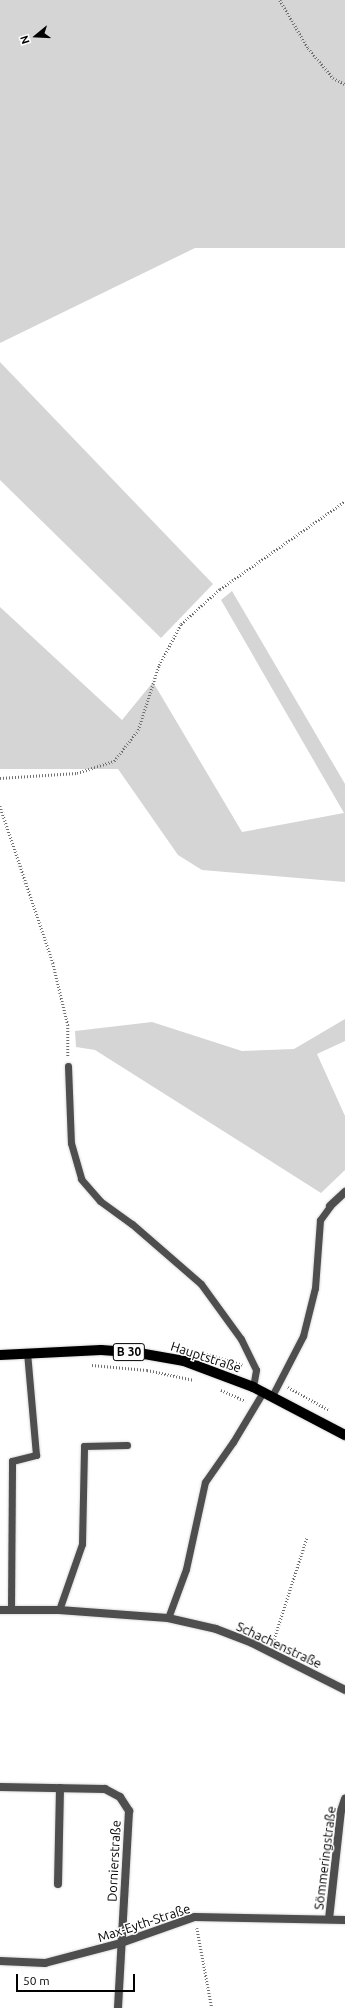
<!DOCTYPE html>
<meta charset="utf-8">
<style>
body{margin:0}
#map{position:relative;width:345px;height:2008px;overflow:hidden;background:#fff;font-family:Ubuntu,sans-serif}
div>[style]{position:absolute}
[style*='--x']{left:calc(var(--x)*1px);top:calc(var(--y)*1px);width:calc(var(--w)*1px);rotate:calc(var(--a)*1deg)}
.green>*{inset:0;background:#d5d5d5}
.path>*{height:2.5px;margin-top:-1.25px;transform-origin:0;background:repeating-linear-gradient(90deg,#707070 0 1px,transparent 0 3px)}
.roads{filter:drop-shadow(0 0 1px #dbdbdb) drop-shadow(0 0 1px #dbdbdb)}
.lane>*{height:7px;margin:-3.5px;padding:0 3.5px;transform-origin:3.5px;border-radius:3.5px;background:#4e4e4e}
.street>*{height:8px;margin:-4px;padding:0 4px;transform-origin:4px;border-radius:4px;background:#4e4e4e}
.primary>*{height:10px;margin:-5px;padding:0 5px;transform-origin:5px;border-radius:5px;background:#000}
span{translate:-50% -50%;white-space:nowrap;text-align:center;line-height:1.15;-webkit-text-stroke:3px #fff;paint-order:stroke}
.shield-label span{padding:1px 3px;background:#fff;border:1px solid;border-radius:3px;-webkit-text-stroke-width:0}
.shield-label{font-size:12px;color:#000;font-weight:700}
.street-label{font-size:13px;color:#000}
.north{position:absolute;left:16px;top:16px;width:40px;height:40px;-webkit-text-stroke:3px #fff;paint-order:stroke;rotate:252deg;font-size:11px;font-weight:700;line-height:16px;text-align:center;color:#000}
.north::after{content:'';display:block;margin:auto;width:14px;height:18px;background:#000;clip-path:polygon(50% 0,100% 100%,50% 72%,0 100%)}
.scale{position:absolute;left:16px;top:1974px;width:119px;height:18px;box-sizing:border-box;border:2px solid #000;border-top:0;padding-left:5px;font-size:12px;line-height:14px;white-space:nowrap;color:#000;-webkit-text-stroke:3px #fff;paint-order:stroke}
</style>
<div id="map">
<div class="green">
<div style="clip-path:polygon(0 0,345px 0,345px 248px,195px 248px,0 343px)"></div>
<div style="clip-path:polygon(0 362px,213px 584px,161px 638px,0 480px)"></div>
<div style="clip-path:polygon(232px 591px,345px 784px,345px 882px,202px 870px,178px 855px,118px 769px,0 769px,0 607px,122px 720px,153px 682px,242px 832px,344px 813px,221px 600px)"></div>
<div style="clip-path:polygon(345px 1019px,345px 1041px,317px 1054px,345px 1116px,345px 1170px,321px 1193px,95px 1050px,76px 1047px,75px 1031px,152px 1022px,242px 1051px,294px 1049px)"></div>
</div>
<div class="path">
<div style="--x:280;--y:0;--w:56;--a:59.7"></div>
<div style="--x:308;--y:48;--w:39;--a:50"></div>
<div style="--x:333;--y:78;--w:13;--a:27"></div>
<div style="--x:0;--y:778;--w:77;--a:-3.7"></div>
<div style="--x:77;--y:773;--w:39;--a:-18"></div>
<div style="--x:114;--y:761;--w:39;--a:-52"></div>
<div style="--x:138;--y:730;--w:68;--a:-72.1"></div>
<div style="--x:159;--y:665;--w:47;--a:-61.8"></div>
<div style="--x:181;--y:624;--w:52;--a:-41.9"></div>
<div style="--x:220;--y:589;--w:153;--a:-35.1"></div>
<div style="--x:0;--y:806;--w:166;--a:71.3"></div>
<div style="--x:53;--y:963;--w:64;--a:76.4"></div>
<div style="--x:68;--y:1025;--w:31;--a:90"></div>
<div style="--x:207;--y:1354;--w:37;--a:17"></div>
<div style="--x:92;--y:1365;--w:55;--a:5.2"></div>
<div style="--x:147;--y:1370;--w:48;--a:12"></div>
<div style="--x:288;--y:1387;--w:47;--a:29.3"></div>
<div style="--x:221;--y:1390;--w:27;--a:24"></div>
<div style="--x:273;--y:1642;--w:110;--a:-72.1"></div>
<div style="--x:197;--y:1928;--w:81;--a:79.4"></div>
</div>
<div class="roads">
<div class="lane">
<div style="--x:68;--y:1066;--w:77;--a:87.8"></div>
<div style="--x:71;--y:1143;--w:37;--a:74"></div>
<div style="--x:81;--y:1179;--w:29;--a:49"></div>
<div style="--x:100;--y:1201;--w:39;--a:36"></div>
<div style="--x:132;--y:1224;--w:91;--a:41"></div>
<div style="--x:201;--y:1284;--w:68;--a:54"></div>
<div style="--x:241;--y:1339;--w:34;--a:64"></div>
<div style="--x:256;--y:1370;--w:17;--a:100"></div>
<div style="--x:272;--y:1396;--w:68;--a:-62.7"></div>
<div style="--x:303;--y:1336;--w:49;--a:-76"></div>
<div style="--x:315;--y:1288;--w:68;--a:-85.8"></div>
<div style="--x:320;--y:1220;--w:17;--a:-54"></div>
<div style="--x:11;--y:1610;--w:149;--a:-89.6"></div>
<div style="--x:12;--y:1461;--w:25;--a:-14"></div>
<div style="--x:36;--y:1455;--w:102;--a:-95"></div>
<div style="--x:59;--y:1610;--w:70;--a:-70.8"></div>
<div style="--x:82;--y:1544;--w:98;--a:-88.8"></div>
<div style="--x:84;--y:1446;--w:43;--a:-1.3"></div>
<div style="--x:168;--y:1618;--w:52;--a:-69.8"></div>
<div style="--x:186;--y:1569;--w:89;--a:-77.7"></div>
<div style="--x:205;--y:1482;--w:49;--a:-55"></div>
<div style="--x:233;--y:1442;--w:58;--a:-59"></div>
</div>
<div class="street">
<div style="--x:330;--y:1206;--w:21;--a:-43"></div>
<div style="--x:0;--y:1610;--w:59;--a:0"></div>
<div style="--x:59;--y:1610;--w:109;--a:4.2"></div>
<div style="--x:168;--y:1618;--w:49;--a:12.9"></div>
<div style="--x:216;--y:1629;--w:39;--a:21"></div>
<div style="--x:252;--y:1643;--w:104;--a:26.8"></div>
<div style="--x:0;--y:1787;--w:105;--a:1.1"></div>
<div style="--x:105;--y:1789;--w:17;--a:28"></div>
<div style="--x:120;--y:1797;--w:17;--a:57"></div>
<div style="--x:129;--y:1811;--w:197;--a:93.2"></div>
<div style="--x:58;--y:1884;--w:96;--a:-88.8"></div>
<div style="--x:329;--y:1919;--w:109;--a:-83.7"></div>
<div style="--x:341;--y:1811;--w:13;--a:-72"></div>
<div style="--x:0;--y:1961;--w:45;--a:2.5"></div>
<div style="--x:45;--y:1963;--w:79;--a:-14.7"></div>
<div style="--x:121;--y:1943;--w:78;--a:-19.4"></div>
<div style="--x:195;--y:1917;--w:150;--a:1.1"></div>
</div>
<div class="primary">
<div style="--x:0;--y:1355;--w:101;--a:-2.8"></div>
<div style="--x:101;--y:1350;--w:32;--a:4"></div>
<div style="--x:133;--y:1352;--w:52;--a:10"></div>
<div style="--x:184;--y:1361;--w:74;--a:20.6"></div>
<div style="--x:253;--y:1387;--w:104;--a:27.6"></div>
</div>
</div>
<div class="shield-label">
<span style="left:129px;top:1352px">B 30</span>
</div>
<div class="street-label">
<span style="left:206px;top:1357px;rotate:18deg">Hauptstraße</span>
<span style="left:279px;top:1645px;rotate:25deg">Schachenstraße</span>
<span style="left:325px;top:1858px;rotate:-83deg">Sömmeringstraße</span>
<span style="left:114px;top:1861px;rotate:-87deg">Dornierstraße</span>
<span style="left:144px;top:1923px;rotate:-18deg">Max-Eyth-Straße</span>
</div>
<div class="north">N</div>
<div class="scale">50 m</div>
</div>
